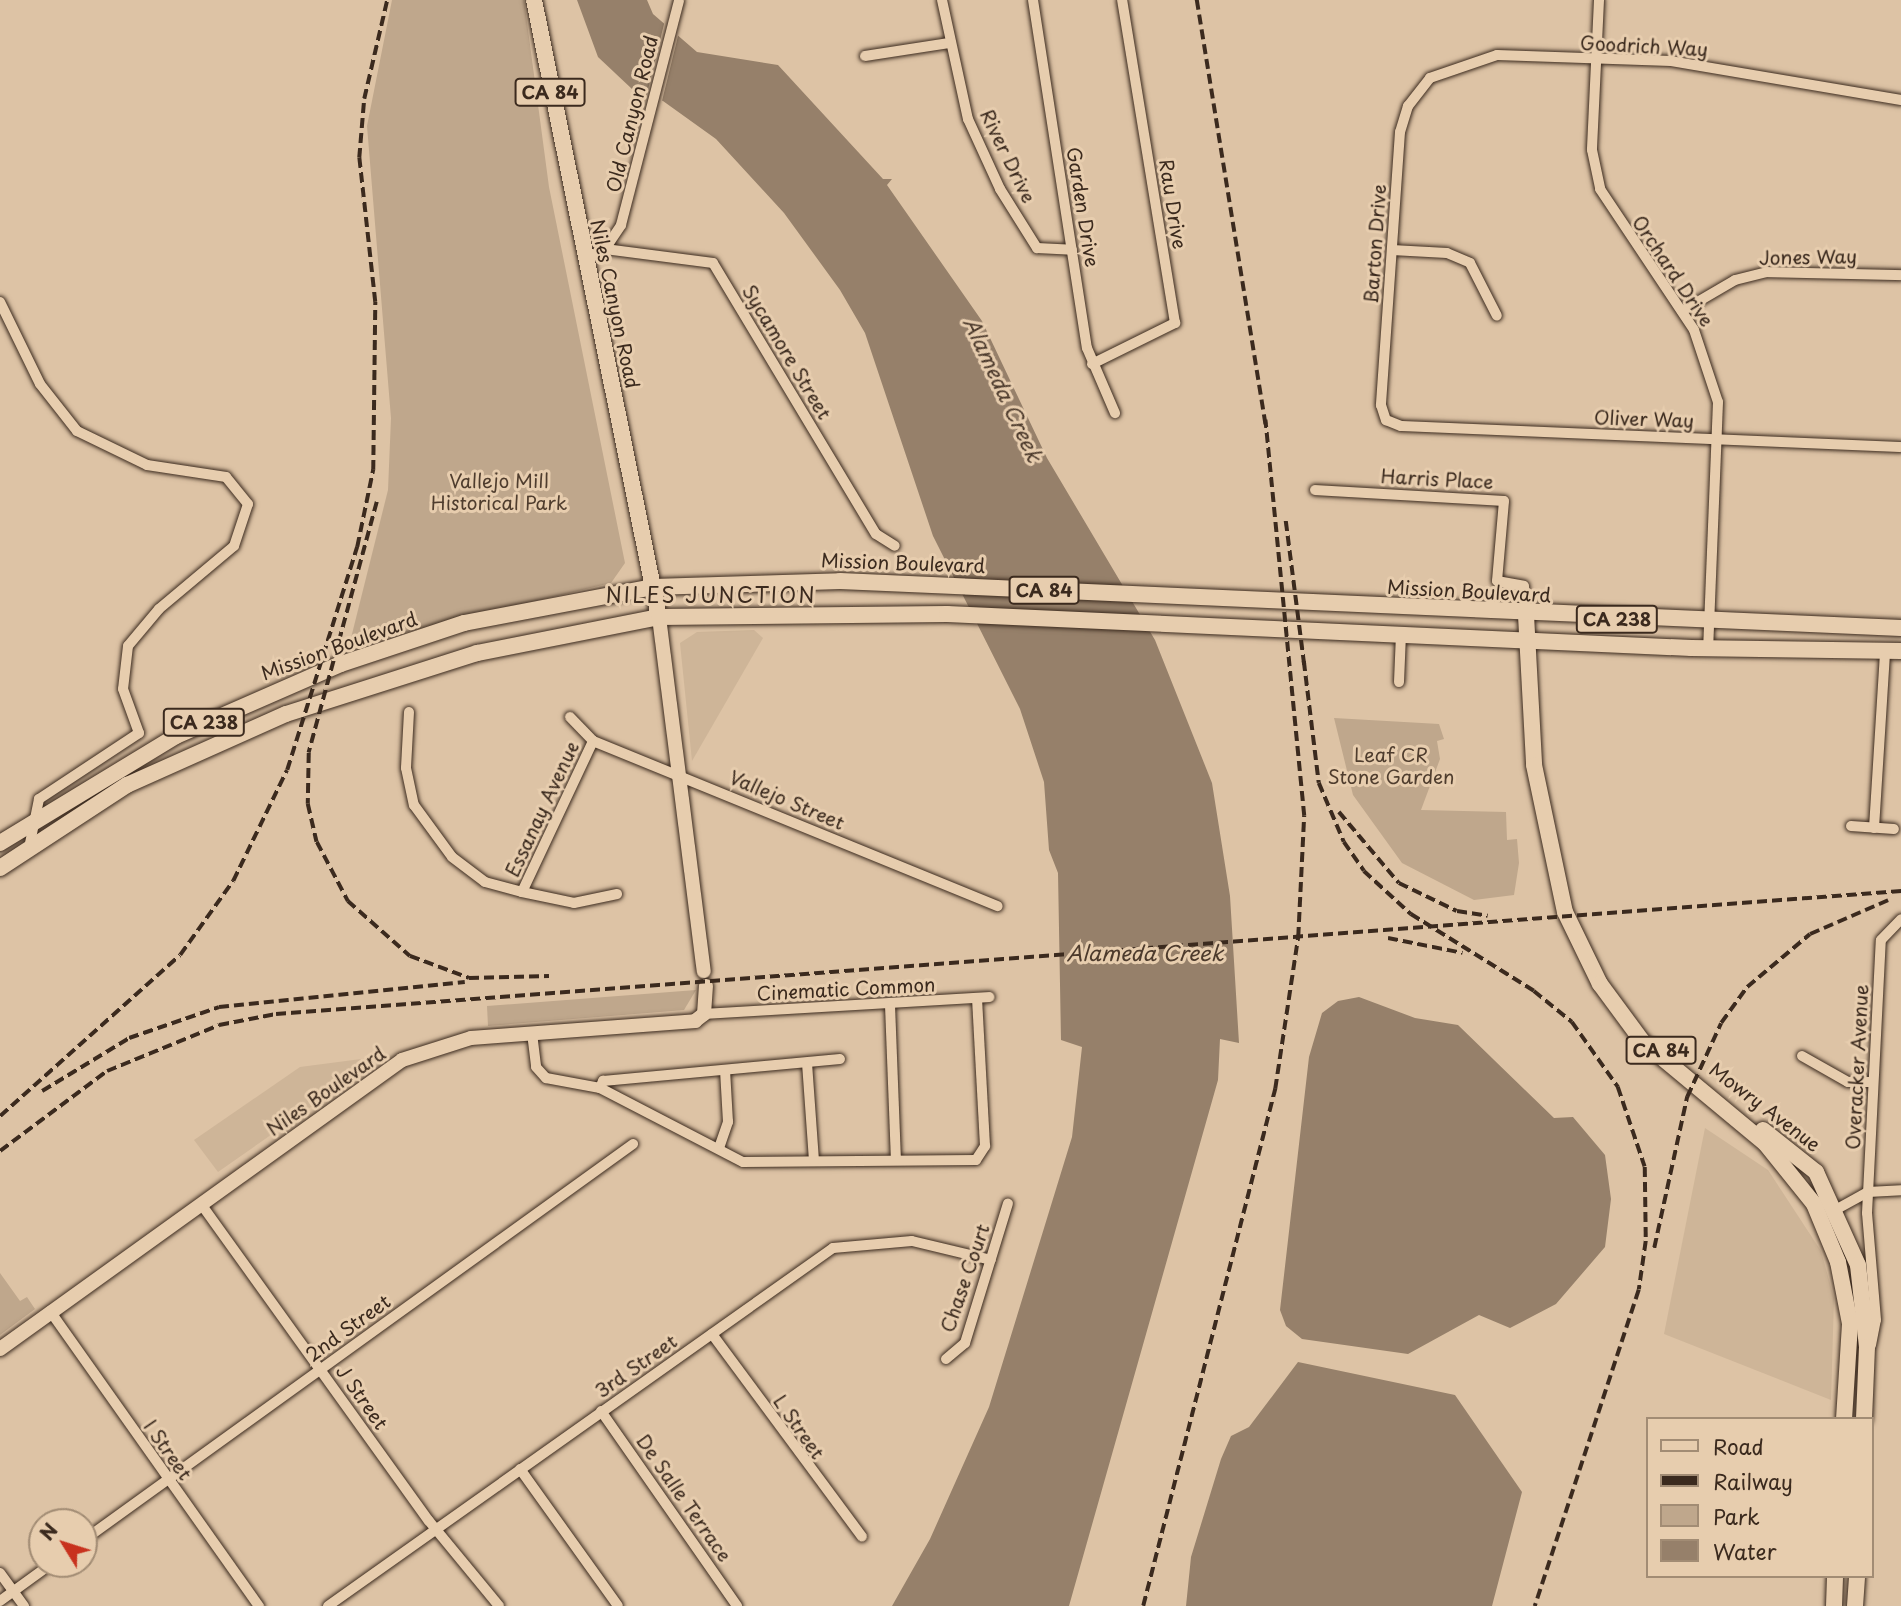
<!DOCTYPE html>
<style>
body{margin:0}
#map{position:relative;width:1901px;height:1606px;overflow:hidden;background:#ddc3a5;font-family:"Playpen Sans",sans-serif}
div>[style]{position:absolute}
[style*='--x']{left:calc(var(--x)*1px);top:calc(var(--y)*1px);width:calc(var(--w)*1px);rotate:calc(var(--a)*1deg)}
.built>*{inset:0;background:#ceb598}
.green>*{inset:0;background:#bfa78c}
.water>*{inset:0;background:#96806a}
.pier>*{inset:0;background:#ddc3a5}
.roads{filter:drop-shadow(0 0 2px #3b2a1e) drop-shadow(0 0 2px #3b2a1e)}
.minor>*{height:10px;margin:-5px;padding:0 5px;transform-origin:5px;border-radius:5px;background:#e7cdae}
.secondary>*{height:14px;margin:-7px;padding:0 7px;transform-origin:7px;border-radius:7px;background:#e7cdae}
.primary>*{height:16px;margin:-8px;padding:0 8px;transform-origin:8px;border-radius:8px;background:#e7cdae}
.rail>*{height:3.5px;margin-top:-1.75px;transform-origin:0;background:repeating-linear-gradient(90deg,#3b2a1e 0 10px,transparent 0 15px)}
span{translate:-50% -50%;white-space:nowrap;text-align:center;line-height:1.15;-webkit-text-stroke:6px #e7cdae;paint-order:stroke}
.shield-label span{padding:2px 5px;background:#e7cdae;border:2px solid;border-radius:5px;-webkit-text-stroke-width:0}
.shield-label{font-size:18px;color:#3b2a1e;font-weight:700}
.street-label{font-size:19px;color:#3b2a1e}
.park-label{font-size:19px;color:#4f3d2e}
.water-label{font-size:21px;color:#4d3b2d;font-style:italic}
.neighbourhood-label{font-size:21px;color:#3b2a1e;letter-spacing:2px}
.legend{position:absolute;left:1646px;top:1417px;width:228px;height:161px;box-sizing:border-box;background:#e7cdae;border:2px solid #a28c74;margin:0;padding:9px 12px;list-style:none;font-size:21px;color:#3b2a1e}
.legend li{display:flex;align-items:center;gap:14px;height:35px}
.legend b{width:35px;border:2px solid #a28c74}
.north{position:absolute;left:28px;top:1508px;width:70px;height:70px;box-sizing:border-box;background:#e7cdae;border:2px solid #a28c74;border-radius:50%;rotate:308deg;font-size:19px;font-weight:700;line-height:28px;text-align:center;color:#3b2a1e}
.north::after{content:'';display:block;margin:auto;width:24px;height:32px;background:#c8321e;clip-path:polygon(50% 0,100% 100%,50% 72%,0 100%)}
</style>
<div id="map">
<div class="built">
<div style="clip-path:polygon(754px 630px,763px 638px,692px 761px,680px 643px,697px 632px)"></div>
<div style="clip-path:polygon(384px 1056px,218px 1172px,194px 1140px,300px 1067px)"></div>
<div style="clip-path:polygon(1705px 1128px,1768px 1170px,1821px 1251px,1834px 1298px,1831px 1400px,1664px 1334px)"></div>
</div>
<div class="green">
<div style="clip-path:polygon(392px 0,524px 0,549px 187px,625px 563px,611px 583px,349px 646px,388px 490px,391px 418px,367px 126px)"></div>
<div style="clip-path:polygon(1334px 718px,1439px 724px,1444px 739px,1437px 741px,1440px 759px,1421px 810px,1506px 812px,1507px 840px,1517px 839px,1519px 863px,1514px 895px,1474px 900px,1402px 863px,1353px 795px)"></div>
<div style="clip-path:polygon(696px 990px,684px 1010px,488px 1026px,487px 1006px)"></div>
<div style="clip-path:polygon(0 1273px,20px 1301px,27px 1297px,35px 1309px,0 1335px)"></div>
</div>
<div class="water">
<div style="clip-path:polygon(577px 0,647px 0,653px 14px,697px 52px,778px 65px,883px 179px,892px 179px,887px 185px,982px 321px,1047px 458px,1155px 640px,1212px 783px,1230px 896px,1239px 1043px,1220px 1039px,1218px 1080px,1069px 1606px,892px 1606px,930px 1539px,989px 1407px,1072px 1137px,1082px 1047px,1061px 1040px,1058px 873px,1049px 850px,1044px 782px,1020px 709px,933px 536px,865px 333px,840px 290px,784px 213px,716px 139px,663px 101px,632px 89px,598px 57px)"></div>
<div style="clip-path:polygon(1359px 997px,1415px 1018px,1458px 1025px,1554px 1118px,1573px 1117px,1605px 1155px,1611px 1199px,1605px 1247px,1556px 1304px,1510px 1328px,1479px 1315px,1408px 1354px,1302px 1339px,1286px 1326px,1280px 1310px,1309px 1057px,1322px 1013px,1338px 1001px)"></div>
<div style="clip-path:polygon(1298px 1362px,1455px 1395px,1522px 1492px,1492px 1606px,1186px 1606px,1191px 1557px,1221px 1459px,1231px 1436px,1249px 1427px)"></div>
</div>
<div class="pier">
<div style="clip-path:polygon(665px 20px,679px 32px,661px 105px,646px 98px)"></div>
</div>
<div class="roads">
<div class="minor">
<div style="--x:942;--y:0;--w:122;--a:77.7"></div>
<div style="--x:968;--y:119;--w:77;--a:65.4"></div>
<div style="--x:1000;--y:189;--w:70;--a:57.9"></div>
<div style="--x:1037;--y:248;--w:35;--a:3"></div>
<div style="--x:1033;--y:0;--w:352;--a:81.2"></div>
<div style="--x:1087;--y:348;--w:71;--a:66.7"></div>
<div style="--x:1599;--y:0;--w:150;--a:92.7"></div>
<div style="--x:1592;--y:150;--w:40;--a:78"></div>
<div style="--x:1600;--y:189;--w:169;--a:56.3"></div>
<div style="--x:1694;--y:330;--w:76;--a:71.6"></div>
<div style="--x:1718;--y:402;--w:247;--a:92.3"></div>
<div style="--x:865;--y:56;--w:85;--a:-8.8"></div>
<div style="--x:1901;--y:100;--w:233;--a:-170.4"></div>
<div style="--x:1671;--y:61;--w:174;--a:-178"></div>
<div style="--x:1497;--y:55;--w:71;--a:161.1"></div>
<div style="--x:1430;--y:78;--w:36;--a:128"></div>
<div style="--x:1408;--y:106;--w:27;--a:107"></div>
<div style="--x:1400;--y:132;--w:274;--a:94"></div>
<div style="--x:1381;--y:405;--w:16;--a:72"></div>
<div style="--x:1386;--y:420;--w:16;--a:22"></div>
<div style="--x:1401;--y:426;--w:500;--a:2.41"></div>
<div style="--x:605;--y:249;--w:109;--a:7.4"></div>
<div style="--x:713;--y:263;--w:316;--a:59"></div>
<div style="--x:876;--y:534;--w:22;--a:32"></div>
<div style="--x:1392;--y:250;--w:55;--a:3.1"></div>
<div style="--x:1447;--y:253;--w:25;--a:23"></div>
<div style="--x:1470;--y:263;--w:59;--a:63"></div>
<div style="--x:584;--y:260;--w:24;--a:-28"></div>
<div style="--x:605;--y:249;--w:29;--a:-56"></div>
<div style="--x:621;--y:225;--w:232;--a:-75.5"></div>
<div style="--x:0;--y:302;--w:91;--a:64"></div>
<div style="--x:40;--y:384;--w:60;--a:51.8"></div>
<div style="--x:77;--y:431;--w:78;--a:25.9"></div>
<div style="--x:147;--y:465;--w:80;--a:8.6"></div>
<div style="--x:226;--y:477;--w:35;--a:51"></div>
<div style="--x:248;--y:504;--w:44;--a:108.4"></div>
<div style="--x:234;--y:546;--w:98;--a:140"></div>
<div style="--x:159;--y:609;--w:48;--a:130"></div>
<div style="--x:128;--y:646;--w:43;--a:96.6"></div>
<div style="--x:123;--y:689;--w:47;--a:70"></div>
<div style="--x:139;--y:733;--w:120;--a:146.6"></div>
<div style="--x:39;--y:799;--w:50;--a:101.5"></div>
<div style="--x:1682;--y:311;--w:61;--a:-30.3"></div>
<div style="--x:1735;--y:280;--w:33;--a:-14"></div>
<div style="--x:1767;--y:272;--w:134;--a:1.3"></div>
<div style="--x:1092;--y:364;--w:93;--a:-26.3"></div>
<div style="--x:1175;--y:323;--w:327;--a:-99.3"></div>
<div style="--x:1315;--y:490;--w:189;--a:3.3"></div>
<div style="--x:1504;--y:501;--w:80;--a:95"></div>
<div style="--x:1497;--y:581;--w:27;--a:10"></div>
<div style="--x:1524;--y:586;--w:28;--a:86"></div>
<div style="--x:1399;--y:682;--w:47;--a:-87.6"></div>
<div style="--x:409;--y:712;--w:56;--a:93.1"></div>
<div style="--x:406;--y:768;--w:38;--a:78"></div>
<div style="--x:414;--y:805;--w:64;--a:53.8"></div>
<div style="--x:452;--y:857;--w:41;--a:37.1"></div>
<div style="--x:485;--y:882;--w:38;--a:15"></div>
<div style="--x:522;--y:892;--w:53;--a:11.9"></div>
<div style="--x:574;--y:903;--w:44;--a:-11.8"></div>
<div style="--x:570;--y:717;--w:33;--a:46"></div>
<div style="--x:593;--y:741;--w:437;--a:22.2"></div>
<div style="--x:1851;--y:826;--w:43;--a:4"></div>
<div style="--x:1874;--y:828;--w:177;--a:-86.4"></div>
<div style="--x:522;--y:892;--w:167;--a:-64.8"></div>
<div style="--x:890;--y:1005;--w:155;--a:87.8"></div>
<div style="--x:704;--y:1014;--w:286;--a:-3.4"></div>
<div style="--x:532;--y:1033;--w:34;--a:83"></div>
<div style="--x:536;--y:1067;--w:15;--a:48"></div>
<div style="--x:546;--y:1078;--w:55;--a:10.5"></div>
<div style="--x:600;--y:1088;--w:161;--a:27.4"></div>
<div style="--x:743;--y:1162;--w:233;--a:-0.5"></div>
<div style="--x:976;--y:1160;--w:17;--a:-57"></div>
<div style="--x:985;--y:1146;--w:147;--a:-93.1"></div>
<div style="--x:1802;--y:1056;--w:53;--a:29.5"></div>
<div style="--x:1848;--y:1082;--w:25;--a:0"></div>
<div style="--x:807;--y:1063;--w:98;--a:85.9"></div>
<div style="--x:600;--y:1088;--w:8;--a:-67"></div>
<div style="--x:603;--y:1081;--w:238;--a:-5.3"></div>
<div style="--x:719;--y:1148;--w:28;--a:-71"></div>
<div style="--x:728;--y:1122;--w:52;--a:-93.3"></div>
<div style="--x:201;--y:1204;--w:390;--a:54.3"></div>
<div style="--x:429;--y:1521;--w:110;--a:50.5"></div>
<div style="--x:1837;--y:1209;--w:35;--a:-29"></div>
<div style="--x:1868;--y:1192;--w:33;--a:-3"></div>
<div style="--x:50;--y:1311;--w:362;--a:54.7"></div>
<div style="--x:712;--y:1334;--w:252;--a:53.5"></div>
<div style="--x:1871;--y:1345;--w:25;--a:-79"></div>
<div style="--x:1876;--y:1320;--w:107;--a:-94.8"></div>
<div style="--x:1867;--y:1213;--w:273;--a:-87.1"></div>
<div style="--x:1881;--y:940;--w:29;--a:-46"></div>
<div style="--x:946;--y:1359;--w:25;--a:-40"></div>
<div style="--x:965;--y:1343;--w:146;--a:-72.9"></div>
<div style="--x:601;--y:1411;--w:238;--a:55.1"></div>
<div style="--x:520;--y:1469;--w:168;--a:54.4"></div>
<div style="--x:84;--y:1540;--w:677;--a:-35.8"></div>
<div style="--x:0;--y:1573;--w:41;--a:54"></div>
<div style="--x:0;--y:1601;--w:63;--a:-36"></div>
<div style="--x:328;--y:1606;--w:619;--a:-35.33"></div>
<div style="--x:833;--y:1248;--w:79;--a:-5.1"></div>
<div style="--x:912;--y:1241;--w:81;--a:13.5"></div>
</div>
<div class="secondary">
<div style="--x:659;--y:617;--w:357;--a:82.8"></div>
<div style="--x:0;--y:1349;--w:495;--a:-35.7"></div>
<div style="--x:402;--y:1060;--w:72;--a:-17.7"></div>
<div style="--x:471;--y:1038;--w:225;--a:-4.3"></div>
<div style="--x:695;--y:1021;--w:11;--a:-38"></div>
<div style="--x:704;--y:1014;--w:28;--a:-86"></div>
</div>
<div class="primary">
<div style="--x:534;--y:0;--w:630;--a:78.55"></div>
<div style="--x:1526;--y:615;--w:150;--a:86.9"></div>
<div style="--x:1534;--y:765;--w:150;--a:78.1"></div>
<div style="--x:1565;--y:912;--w:80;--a:64.1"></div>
<div style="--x:1600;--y:984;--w:71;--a:53.6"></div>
<div style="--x:1642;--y:1041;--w:160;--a:39.7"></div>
<div style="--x:1765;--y:1143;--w:78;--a:51.2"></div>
<div style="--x:1814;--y:1204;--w:63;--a:67.5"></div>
<div style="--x:1838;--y:1262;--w:63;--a:79"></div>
<div style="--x:1850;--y:1324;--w:95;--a:93.6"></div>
<div style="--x:0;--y:843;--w:206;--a:-31.3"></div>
<div style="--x:176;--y:736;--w:180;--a:-23.6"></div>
<div style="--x:341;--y:664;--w:130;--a:-18.4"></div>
<div style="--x:464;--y:623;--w:192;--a:-10.8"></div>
<div style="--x:653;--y:587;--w:187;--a:-1.8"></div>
<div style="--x:840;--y:581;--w:1062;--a:2.54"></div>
<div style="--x:0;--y:868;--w:152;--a:-33.2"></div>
<div style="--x:127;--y:785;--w:174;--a:-24.1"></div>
<div style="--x:286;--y:714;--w:201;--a:-17.7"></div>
<div style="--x:477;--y:653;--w:186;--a:-11.2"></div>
<div style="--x:659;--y:617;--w:288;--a:-0.6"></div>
<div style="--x:947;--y:614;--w:745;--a:2.62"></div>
<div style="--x:1691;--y:648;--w:210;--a:0.8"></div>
<div style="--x:1763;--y:1130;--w:68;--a:38.4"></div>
<div style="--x:1816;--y:1172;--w:102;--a:65.7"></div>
<div style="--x:1858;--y:1265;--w:82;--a:83.7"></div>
<div style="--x:1867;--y:1347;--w:72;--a:92.4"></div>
<div style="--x:1834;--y:1606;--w:30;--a:-88"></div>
<div style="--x:1855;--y:1606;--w:30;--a:-86"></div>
</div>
</div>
<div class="rail">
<div style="--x:1197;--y:0;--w:434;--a:80.8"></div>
<div style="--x:377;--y:502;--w:260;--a:105.2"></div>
<div style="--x:309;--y:753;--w:51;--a:91.1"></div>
<div style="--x:308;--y:804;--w:39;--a:77"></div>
<div style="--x:317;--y:842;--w:67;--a:62.3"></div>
<div style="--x:348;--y:901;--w:83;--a:41.6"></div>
<div style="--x:410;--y:956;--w:63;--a:20.4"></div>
<div style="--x:469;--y:978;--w:80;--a:-1.4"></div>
<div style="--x:1286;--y:521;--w:150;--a:82.7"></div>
<div style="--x:1304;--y:661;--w:123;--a:83"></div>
<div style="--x:1319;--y:783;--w:64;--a:67"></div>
<div style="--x:1344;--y:842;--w:35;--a:55"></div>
<div style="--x:1364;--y:871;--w:64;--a:42.5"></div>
<div style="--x:1411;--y:914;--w:145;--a:32"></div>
<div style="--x:1534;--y:991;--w:49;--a:39.2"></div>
<div style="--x:1572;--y:1022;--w:80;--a:54.7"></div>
<div style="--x:1618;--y:1087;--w:84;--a:71.4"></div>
<div style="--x:1645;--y:1167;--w:74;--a:89.2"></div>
<div style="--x:1646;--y:1241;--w:49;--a:98.1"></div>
<div style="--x:1639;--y:1290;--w:333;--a:108.2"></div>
<div style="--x:1339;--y:812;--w:93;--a:49.8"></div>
<div style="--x:1399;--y:883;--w:64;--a:25.8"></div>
<div style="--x:1457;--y:911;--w:31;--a:9"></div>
<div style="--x:1388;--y:938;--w:76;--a:11.3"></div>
<div style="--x:42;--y:1091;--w:102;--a:-31.3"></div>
<div style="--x:129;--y:1038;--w:95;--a:-19"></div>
<div style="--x:219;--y:1007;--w:247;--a:-5.8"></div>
<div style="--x:0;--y:1116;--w:241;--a:-41.8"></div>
<div style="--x:180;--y:955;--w:91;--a:-54.4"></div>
<div style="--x:233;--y:881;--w:123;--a:-64.1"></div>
<div style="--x:287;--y:770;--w:234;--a:-72.6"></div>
<div style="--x:357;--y:547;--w:79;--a:-78.3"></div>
<div style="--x:373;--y:470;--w:168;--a:-89.3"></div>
<div style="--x:375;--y:302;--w:145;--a:-96.3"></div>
<div style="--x:359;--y:158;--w:59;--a:-85.2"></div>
<div style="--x:364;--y:99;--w:102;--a:-76.9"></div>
<div style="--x:0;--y:1151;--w:134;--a:-36.8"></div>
<div style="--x:107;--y:1071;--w:121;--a:-22.3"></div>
<div style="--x:219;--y:1025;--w:58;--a:-10.9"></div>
<div style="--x:276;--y:1014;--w:1630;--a:-4.33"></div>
<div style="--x:1654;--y:1248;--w:155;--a:-77.7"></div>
<div style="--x:1687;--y:1097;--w:81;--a:-65.3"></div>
<div style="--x:1721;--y:1023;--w:44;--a:-54.2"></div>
<div style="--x:1747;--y:987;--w:82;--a:-40.1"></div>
<div style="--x:1810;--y:934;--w:88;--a:-23.4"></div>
<div style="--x:1143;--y:1606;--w:534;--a:-75.68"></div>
<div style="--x:1275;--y:1089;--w:154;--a:-81.4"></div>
<div style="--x:1298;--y:937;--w:121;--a:-87.2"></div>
<div style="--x:1304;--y:816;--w:398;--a:-95.6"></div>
</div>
<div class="shield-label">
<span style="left:550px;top:92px">CA 84</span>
<span style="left:1044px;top:590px">CA 84</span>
<span style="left:1617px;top:619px">CA 238</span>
<span style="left:204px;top:722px">CA 238</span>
<span style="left:1661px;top:1050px">CA 84</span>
</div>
<div class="street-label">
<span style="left:1644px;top:46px;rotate:3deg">Goodrich Way</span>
<span style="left:632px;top:114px;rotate:-76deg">Old Canyon Road</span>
<span style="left:1008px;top:156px;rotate:64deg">River Drive</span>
<span style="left:1173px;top:204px;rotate:81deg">Rau Drive</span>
<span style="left:1083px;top:207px;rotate:81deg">Garden Drive</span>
<span style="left:1375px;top:244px;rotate:-86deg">Barton Drive</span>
<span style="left:1808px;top:257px;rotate:-1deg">Jones Way</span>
<span style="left:1673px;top:271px;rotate:56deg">Orchard Drive</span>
<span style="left:615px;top:304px;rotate:78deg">Niles Canyon Road</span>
<span style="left:787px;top:352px;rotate:59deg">Sycamore Street</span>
<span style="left:1644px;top:419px;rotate:2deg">Oliver Way</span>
<span style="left:1437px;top:479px;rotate:3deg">Harris Place</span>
<span style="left:903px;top:563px;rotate:2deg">Mission Boulevard</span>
<span style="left:1469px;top:591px;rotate:3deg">Mission Boulevard</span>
<span style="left:339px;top:646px;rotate:-20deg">Mission Boulevard</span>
<span style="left:787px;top:800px;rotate:23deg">Vallejo Street</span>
<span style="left:542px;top:809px;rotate:-65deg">Essanay Avenue</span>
<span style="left:846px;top:989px;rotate:-3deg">Cinematic Common</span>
<span style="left:1857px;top:1067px;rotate:-87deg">Overacker Avenue</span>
<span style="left:326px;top:1091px;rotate:-35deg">Niles Boulevard</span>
<span style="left:1765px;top:1107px;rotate:37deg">Mowry Avenue</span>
<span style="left:965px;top:1278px;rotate:-71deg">Chase Court</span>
<span style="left:348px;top:1328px;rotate:-36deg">2nd Street</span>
<span style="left:636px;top:1366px;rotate:-35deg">3rd Street</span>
<span style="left:362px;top:1397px;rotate:55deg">J Street</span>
<span style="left:799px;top:1427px;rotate:55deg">L Street</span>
<span style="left:168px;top:1450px;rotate:55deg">I Street</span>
<span style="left:684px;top:1498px;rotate:55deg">De Salle Terrace</span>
</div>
<div class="park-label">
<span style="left:499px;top:492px">Vallejo Mill<br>Historical Park</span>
<span style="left:1391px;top:766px">Leaf CR<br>Stone Garden</span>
</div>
<div class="water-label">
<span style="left:1004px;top:389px;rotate:65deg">Alameda Creek</span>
<span style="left:1145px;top:952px">Alameda Creek</span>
</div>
<div class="neighbourhood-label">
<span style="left:711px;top:594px">NILES JUNCTION</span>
</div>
<ul class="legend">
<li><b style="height:9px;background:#e7cdae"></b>Road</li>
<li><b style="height:9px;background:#3b2a1e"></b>Railway</li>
<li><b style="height:19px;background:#bfa78c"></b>Park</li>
<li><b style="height:19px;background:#96806a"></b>Water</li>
</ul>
<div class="north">N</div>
</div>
